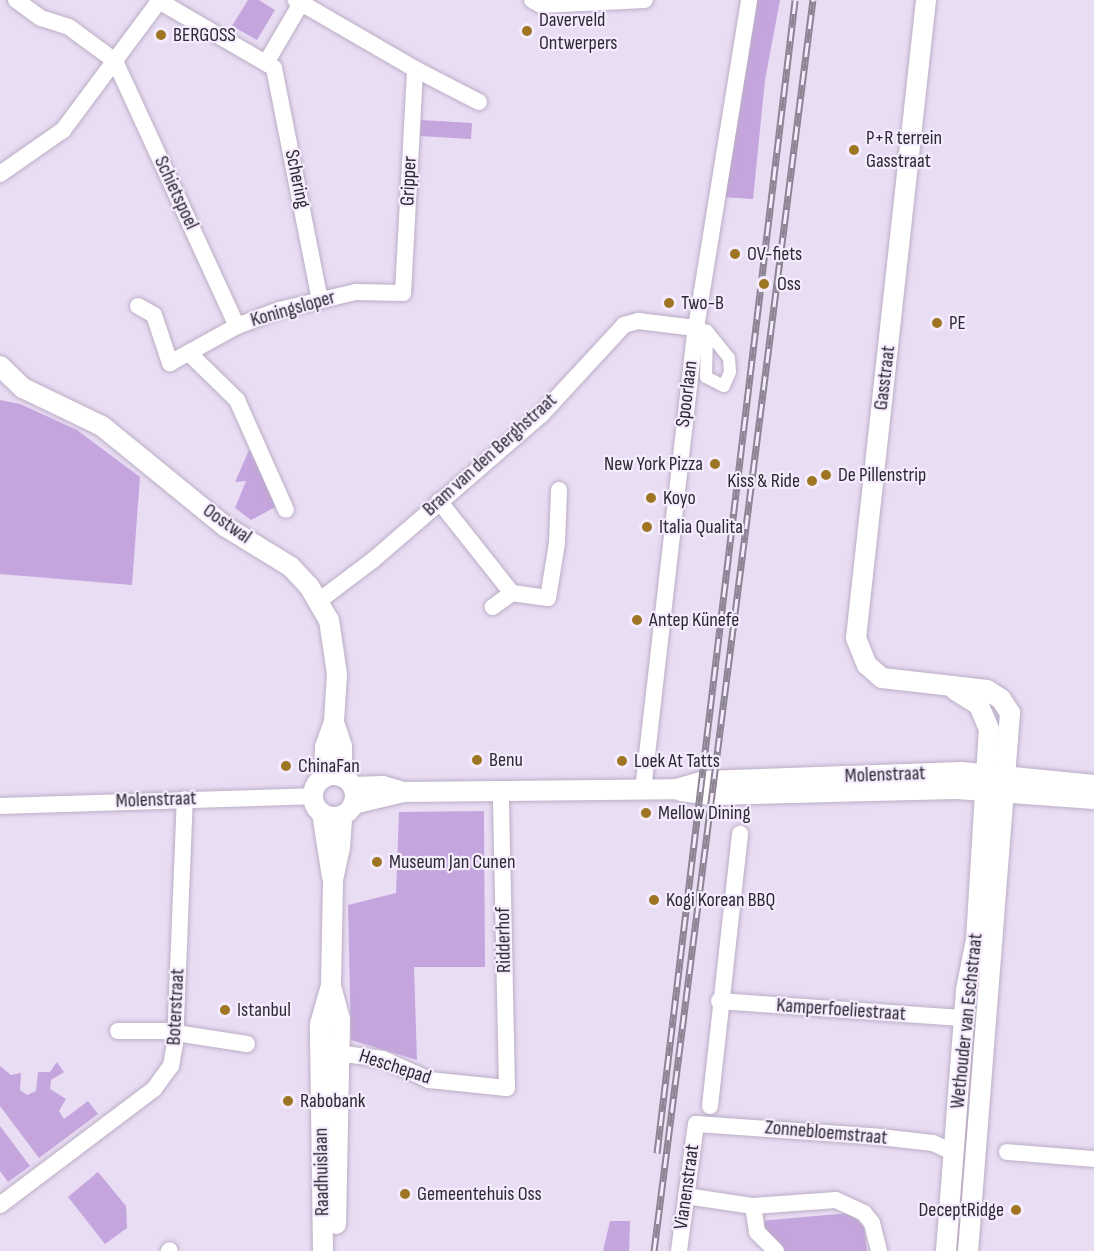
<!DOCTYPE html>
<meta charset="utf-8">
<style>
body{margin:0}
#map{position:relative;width:1094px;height:1251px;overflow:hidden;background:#e9ddf4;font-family:"Sofia Sans Condensed",sans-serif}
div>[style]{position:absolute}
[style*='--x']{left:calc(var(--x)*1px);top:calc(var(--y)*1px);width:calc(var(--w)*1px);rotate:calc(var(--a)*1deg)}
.green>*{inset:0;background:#c5a5de}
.roads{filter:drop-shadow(0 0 2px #bbaec5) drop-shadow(0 0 2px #bbaec5)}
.pedestrian>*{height:12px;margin:-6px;padding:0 6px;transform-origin:6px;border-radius:6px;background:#fff}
.minor>*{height:16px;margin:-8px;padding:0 8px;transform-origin:8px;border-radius:8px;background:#fff}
.tertiary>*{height:20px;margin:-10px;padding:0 10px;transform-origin:10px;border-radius:10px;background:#fff}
.tertiary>.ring{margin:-10px;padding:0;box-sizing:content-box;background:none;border:20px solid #fff;border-radius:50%}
.rail>*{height:7px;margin-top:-3.5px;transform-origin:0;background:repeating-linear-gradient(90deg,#f5ebfe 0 14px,#8d8494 0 28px);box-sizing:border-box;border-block:2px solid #8d8494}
.dots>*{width:16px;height:16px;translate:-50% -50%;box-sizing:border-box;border:3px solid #f5ebfe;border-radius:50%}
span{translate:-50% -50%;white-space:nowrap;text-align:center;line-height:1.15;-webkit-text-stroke:4.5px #f5ebfe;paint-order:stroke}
.poi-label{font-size:20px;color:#2d2831}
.left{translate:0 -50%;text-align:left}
.right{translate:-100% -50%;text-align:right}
.street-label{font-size:20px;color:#2d2831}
</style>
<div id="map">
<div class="green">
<div style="clip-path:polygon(248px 0,259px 0,275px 10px,257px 40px,232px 26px)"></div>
<div style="clip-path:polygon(755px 0,780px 0,765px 80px,753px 199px,721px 197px)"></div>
<div style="clip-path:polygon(421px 120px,472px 123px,471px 139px,420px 136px)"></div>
<div style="clip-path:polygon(0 400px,20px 404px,77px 430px,140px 477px,132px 585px,0 574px)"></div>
<div style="clip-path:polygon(249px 450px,259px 453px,279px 505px,251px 520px,235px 508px,246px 481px,235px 482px)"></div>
<div style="clip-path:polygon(484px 811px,485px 967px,414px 967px,417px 1060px,351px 1040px,348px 905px,396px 893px,399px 812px)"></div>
<div style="clip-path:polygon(57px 1062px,64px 1072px,51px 1080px,50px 1089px,66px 1099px,59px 1111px,64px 1119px,88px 1101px,98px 1114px,39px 1158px,0 1106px,0 1066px,11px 1075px,21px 1073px,20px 1090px,27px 1095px,36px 1091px,38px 1072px,50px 1072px)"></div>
<div style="clip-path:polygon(0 1126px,30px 1166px,8px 1182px,0 1171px)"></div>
<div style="clip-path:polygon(98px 1172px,126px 1206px,127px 1228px,105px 1244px,68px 1197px)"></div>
<div style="clip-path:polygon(850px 1213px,864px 1227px,867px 1251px,780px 1251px,759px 1231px,760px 1221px)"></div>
<div style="clip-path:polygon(610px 1221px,630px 1221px,629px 1251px,603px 1251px)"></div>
</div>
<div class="roads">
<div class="pedestrian">
<div style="--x:696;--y:328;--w:11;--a:15"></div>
<div style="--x:707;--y:331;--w:46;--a:91.2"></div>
<div style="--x:706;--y:377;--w:20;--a:27"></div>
<div style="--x:724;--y:386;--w:15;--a:-67"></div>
<div style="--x:730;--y:372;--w:14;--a:-94"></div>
<div style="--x:729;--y:358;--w:35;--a:-129"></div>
</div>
<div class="minor">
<div style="--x:16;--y:0;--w:31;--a:36"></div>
<div style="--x:41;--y:18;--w:29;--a:18"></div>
<div style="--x:69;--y:27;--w:57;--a:36.5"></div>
<div style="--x:115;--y:61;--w:292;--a:65.3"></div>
<div style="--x:532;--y:0;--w:10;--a:29"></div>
<div style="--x:541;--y:5;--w:104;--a:-2.8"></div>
<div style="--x:159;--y:1;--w:133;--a:30.2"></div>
<div style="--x:274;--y:68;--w:237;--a:78.8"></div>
<div style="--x:266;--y:63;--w:69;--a:-59.7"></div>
<div style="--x:415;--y:69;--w:72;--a:27.3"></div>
<div style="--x:0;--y:174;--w:77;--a:-34.9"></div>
<div style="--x:63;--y:130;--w:162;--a:-53.3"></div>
<div style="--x:138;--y:306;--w:18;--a:29"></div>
<div style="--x:154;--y:315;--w:51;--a:71.6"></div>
<div style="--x:170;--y:363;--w:77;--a:-28.9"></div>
<div style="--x:237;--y:326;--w:45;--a:-20.9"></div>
<div style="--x:279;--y:310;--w:79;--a:-13.2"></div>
<div style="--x:356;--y:292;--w:47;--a:1.2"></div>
<div style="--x:403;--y:293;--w:224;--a:-86.9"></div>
<div style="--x:415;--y:69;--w:138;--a:-149.9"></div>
<div style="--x:190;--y:354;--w:66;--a:44.4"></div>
<div style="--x:237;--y:400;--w:120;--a:66"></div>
<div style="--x:439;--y:501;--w:117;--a:51.6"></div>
<div style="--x:512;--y:593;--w:24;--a:144"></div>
<div style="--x:512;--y:593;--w:36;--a:8"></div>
<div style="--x:548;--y:598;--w:56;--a:-80.7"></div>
<div style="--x:557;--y:543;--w:53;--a:-87.8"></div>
<div style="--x:320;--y:600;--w:66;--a:-37"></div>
<div style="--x:373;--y:560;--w:222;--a:-40.8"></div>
<div style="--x:541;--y:415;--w:122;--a:-47.3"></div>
<div style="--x:624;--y:325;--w:15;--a:-16"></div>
<div style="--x:638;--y:321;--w:58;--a:6.9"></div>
<div style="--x:643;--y:790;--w:465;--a:-83.5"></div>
<div style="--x:696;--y:328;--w:332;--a:-80.8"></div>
<div style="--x:0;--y:806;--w:312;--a:-1.8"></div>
<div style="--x:719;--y:1001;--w:246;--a:4"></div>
<div style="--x:118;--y:1031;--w:45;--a:0"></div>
<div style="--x:163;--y:1031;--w:85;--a:8.8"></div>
<div style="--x:329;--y:1052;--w:54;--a:7.4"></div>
<div style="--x:383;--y:1059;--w:51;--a:24.5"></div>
<div style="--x:429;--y:1080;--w:78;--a:5.9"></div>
<div style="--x:507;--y:1088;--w:296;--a:-91.2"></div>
<div style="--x:710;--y:1106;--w:274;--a:-83.7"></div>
<div style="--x:1007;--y:1152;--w:87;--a:4.6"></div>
<div style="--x:686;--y:1196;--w:68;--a:8.5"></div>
<div style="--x:753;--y:1206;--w:83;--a:-4.1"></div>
<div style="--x:836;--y:1200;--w:31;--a:25"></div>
<div style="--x:864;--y:1213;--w:13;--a:51"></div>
<div style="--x:872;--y:1223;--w:29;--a:76"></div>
<div style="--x:0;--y:1205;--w:193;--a:-37"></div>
<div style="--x:154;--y:1089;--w:29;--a:-54"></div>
<div style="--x:171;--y:1066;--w:22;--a:-80"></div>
<div style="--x:175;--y:1044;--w:245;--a:-87.7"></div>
<div style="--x:753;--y:1206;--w:26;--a:81"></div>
<div style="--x:757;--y:1232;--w:27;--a:45"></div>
<div style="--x:169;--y:1251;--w:1;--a:-45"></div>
<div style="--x:679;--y:1251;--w:128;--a:-82.4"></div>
<div style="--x:696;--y:1124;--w:184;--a:4"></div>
<div style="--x:880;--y:1137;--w:53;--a:6.5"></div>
<div style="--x:933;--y:1143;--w:23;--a:25"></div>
</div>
<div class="tertiary">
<div style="--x:926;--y:0;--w:642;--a:96.26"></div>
<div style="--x:856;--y:638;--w:29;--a:68"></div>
<div style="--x:867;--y:665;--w:20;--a:41"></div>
<div style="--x:882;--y:678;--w:106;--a:6.5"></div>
<div style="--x:987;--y:690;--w:17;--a:33"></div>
<div style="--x:1001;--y:699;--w:17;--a:57"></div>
<div style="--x:1010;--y:713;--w:540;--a:94.46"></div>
<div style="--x:0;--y:366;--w:32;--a:44"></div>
<div style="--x:23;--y:388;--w:88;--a:25.7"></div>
<div style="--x:102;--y:426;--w:160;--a:39.2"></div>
<div style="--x:226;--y:527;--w:76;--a:31.6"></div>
<div style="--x:291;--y:567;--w:26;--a:47"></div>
<div style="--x:309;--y:586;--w:39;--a:60"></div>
<div style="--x:329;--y:620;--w:55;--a:81.6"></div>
<div style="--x:337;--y:674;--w:48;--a:93.6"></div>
<div style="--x:334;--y:722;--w:27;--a:110"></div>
<div style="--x:325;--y:747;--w:31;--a:92"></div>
<div style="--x:334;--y:722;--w:25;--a:72"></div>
<div style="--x:342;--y:746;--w:31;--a:90"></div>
<div class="ring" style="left:313px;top:775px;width:22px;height:22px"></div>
<div style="--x:353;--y:787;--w:30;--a:-2"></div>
<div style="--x:383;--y:786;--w:22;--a:16"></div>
<div style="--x:404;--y:792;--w:272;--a:-0.6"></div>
<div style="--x:676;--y:789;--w:29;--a:-16"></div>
<div style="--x:704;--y:781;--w:257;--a:-2"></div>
<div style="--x:961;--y:772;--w:134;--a:5.6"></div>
<div style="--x:681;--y:791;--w:30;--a:8"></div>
<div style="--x:711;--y:795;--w:246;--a:-1.4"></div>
<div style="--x:957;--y:789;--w:137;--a:4.2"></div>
<div style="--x:353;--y:804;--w:52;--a:-13.2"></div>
<div style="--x:322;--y:813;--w:65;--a:81.1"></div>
<div style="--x:331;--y:986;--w:34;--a:75"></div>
<div style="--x:340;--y:1019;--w:205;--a:91.1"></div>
<div style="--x:323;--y:1251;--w:227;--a:-90.8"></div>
<div style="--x:320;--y:1024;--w:40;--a:-74"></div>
<div style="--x:331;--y:986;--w:106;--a:-88.9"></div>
<div style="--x:333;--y:880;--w:33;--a:-78"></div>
<div style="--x:340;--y:848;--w:32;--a:-86"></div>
<div style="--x:946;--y:1251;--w:262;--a:-85.6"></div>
<div style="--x:966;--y:990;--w:51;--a:-78.7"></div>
<div style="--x:976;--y:940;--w:211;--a:-86.5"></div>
<div style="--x:989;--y:729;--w:26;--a:-113"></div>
<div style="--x:979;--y:705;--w:28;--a:-148"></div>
</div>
</div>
<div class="rail">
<div style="--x:657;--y:1153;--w:1161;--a:-83.17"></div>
<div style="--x:654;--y:1251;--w:1261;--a:-82.76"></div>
</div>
<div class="dots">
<div style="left:527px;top:31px;background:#9e7523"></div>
<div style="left:161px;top:35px;background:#9e7523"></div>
<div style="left:854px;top:150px;background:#9e7523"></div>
<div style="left:735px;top:254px;background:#9e7523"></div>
<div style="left:764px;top:284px;background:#9e7523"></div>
<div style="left:669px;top:303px;background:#9e7523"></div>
<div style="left:937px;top:323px;background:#9e7523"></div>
<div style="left:715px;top:464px;background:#9e7523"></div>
<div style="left:826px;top:475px;background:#9e7523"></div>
<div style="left:812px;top:481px;background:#9e7523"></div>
<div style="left:651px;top:498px;background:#9e7523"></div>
<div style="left:647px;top:527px;background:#9e7523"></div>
<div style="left:637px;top:620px;background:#9e7523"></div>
<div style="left:477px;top:760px;background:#9e7523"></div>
<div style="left:622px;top:761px;background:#9e7523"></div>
<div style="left:286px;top:766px;background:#9e7523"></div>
<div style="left:646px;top:813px;background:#9e7523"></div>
<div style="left:377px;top:862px;background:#9e7523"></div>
<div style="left:654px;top:900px;background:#9e7523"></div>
<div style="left:225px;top:1010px;background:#9e7523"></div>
<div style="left:288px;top:1101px;background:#9e7523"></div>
<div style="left:405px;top:1194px;background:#9e7523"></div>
<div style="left:1016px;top:1210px;background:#9e7523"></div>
</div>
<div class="poi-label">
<span class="left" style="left:539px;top:32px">Daverveld<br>Ontwerpers</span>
<span class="left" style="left:173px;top:35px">BERGOSS</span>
<span class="left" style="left:866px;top:150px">P+R terrein<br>Gasstraat</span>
<span class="left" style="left:747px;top:254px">OV-fiets</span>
<span class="left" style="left:777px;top:284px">Oss</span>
<span class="left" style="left:681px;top:303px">Two-B</span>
<span class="left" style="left:949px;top:323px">PE</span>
<span class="right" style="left:703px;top:464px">New York Pizza</span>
<span class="left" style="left:838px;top:475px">De Pillenstrip</span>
<span class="right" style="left:800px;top:481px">Kiss &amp; Ride</span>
<span class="left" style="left:663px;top:498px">Koyo</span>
<span class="left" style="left:659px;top:527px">Italia Qualita</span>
<span class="left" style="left:649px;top:620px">Antep Künefe</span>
<span class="left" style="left:489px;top:760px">Benu</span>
<span class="left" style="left:634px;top:761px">Loek At Tatts</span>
<span class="left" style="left:298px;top:766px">ChinaFan</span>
<span class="left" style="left:658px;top:813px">Mellow Dining</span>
<span class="left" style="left:389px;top:862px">Museum Jan Cunen</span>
<span class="left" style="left:666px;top:900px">Kogi Korean BBQ</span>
<span class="left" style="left:237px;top:1010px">Istanbul</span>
<span class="left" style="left:300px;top:1101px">Rabobank</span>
<span class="left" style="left:417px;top:1194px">Gemeentehuis Oss</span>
<span class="right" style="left:1004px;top:1210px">DeceptRidge</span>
</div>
<div class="street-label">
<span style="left:297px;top:179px;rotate:78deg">Schering</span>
<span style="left:409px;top:181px;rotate:-87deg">Gripper</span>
<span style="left:176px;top:193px;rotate:65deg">Schietspoel</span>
<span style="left:293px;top:309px;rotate:-16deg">Koningsloper</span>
<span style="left:885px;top:378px;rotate:-83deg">Gasstraat</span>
<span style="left:687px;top:394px;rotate:-83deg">Spoorlaan</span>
<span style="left:490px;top:455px;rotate:-42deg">Bram van den Berghstraat</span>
<span style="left:227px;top:524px;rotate:35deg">Oostwal</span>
<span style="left:885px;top:775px;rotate:-2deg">Molenstraat</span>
<span style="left:156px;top:800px;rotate:-2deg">Molenstraat</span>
<span style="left:504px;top:940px;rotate:-91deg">Ridderhof</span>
<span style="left:176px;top:1007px;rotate:-87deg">Boterstraat</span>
<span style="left:841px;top:1010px;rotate:4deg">Kamperfoeliestraat</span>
<span style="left:967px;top:1021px;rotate:-84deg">Wethouder van Eschstraat</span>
<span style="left:395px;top:1067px;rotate:18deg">Heschepad</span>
<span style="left:826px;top:1133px;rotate:5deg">Zonnebloemstraat</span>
<span style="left:322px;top:1172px;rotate:-91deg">Raadhuislaan</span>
<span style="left:687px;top:1187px;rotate:-82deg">Vianenstraat</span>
</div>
</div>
